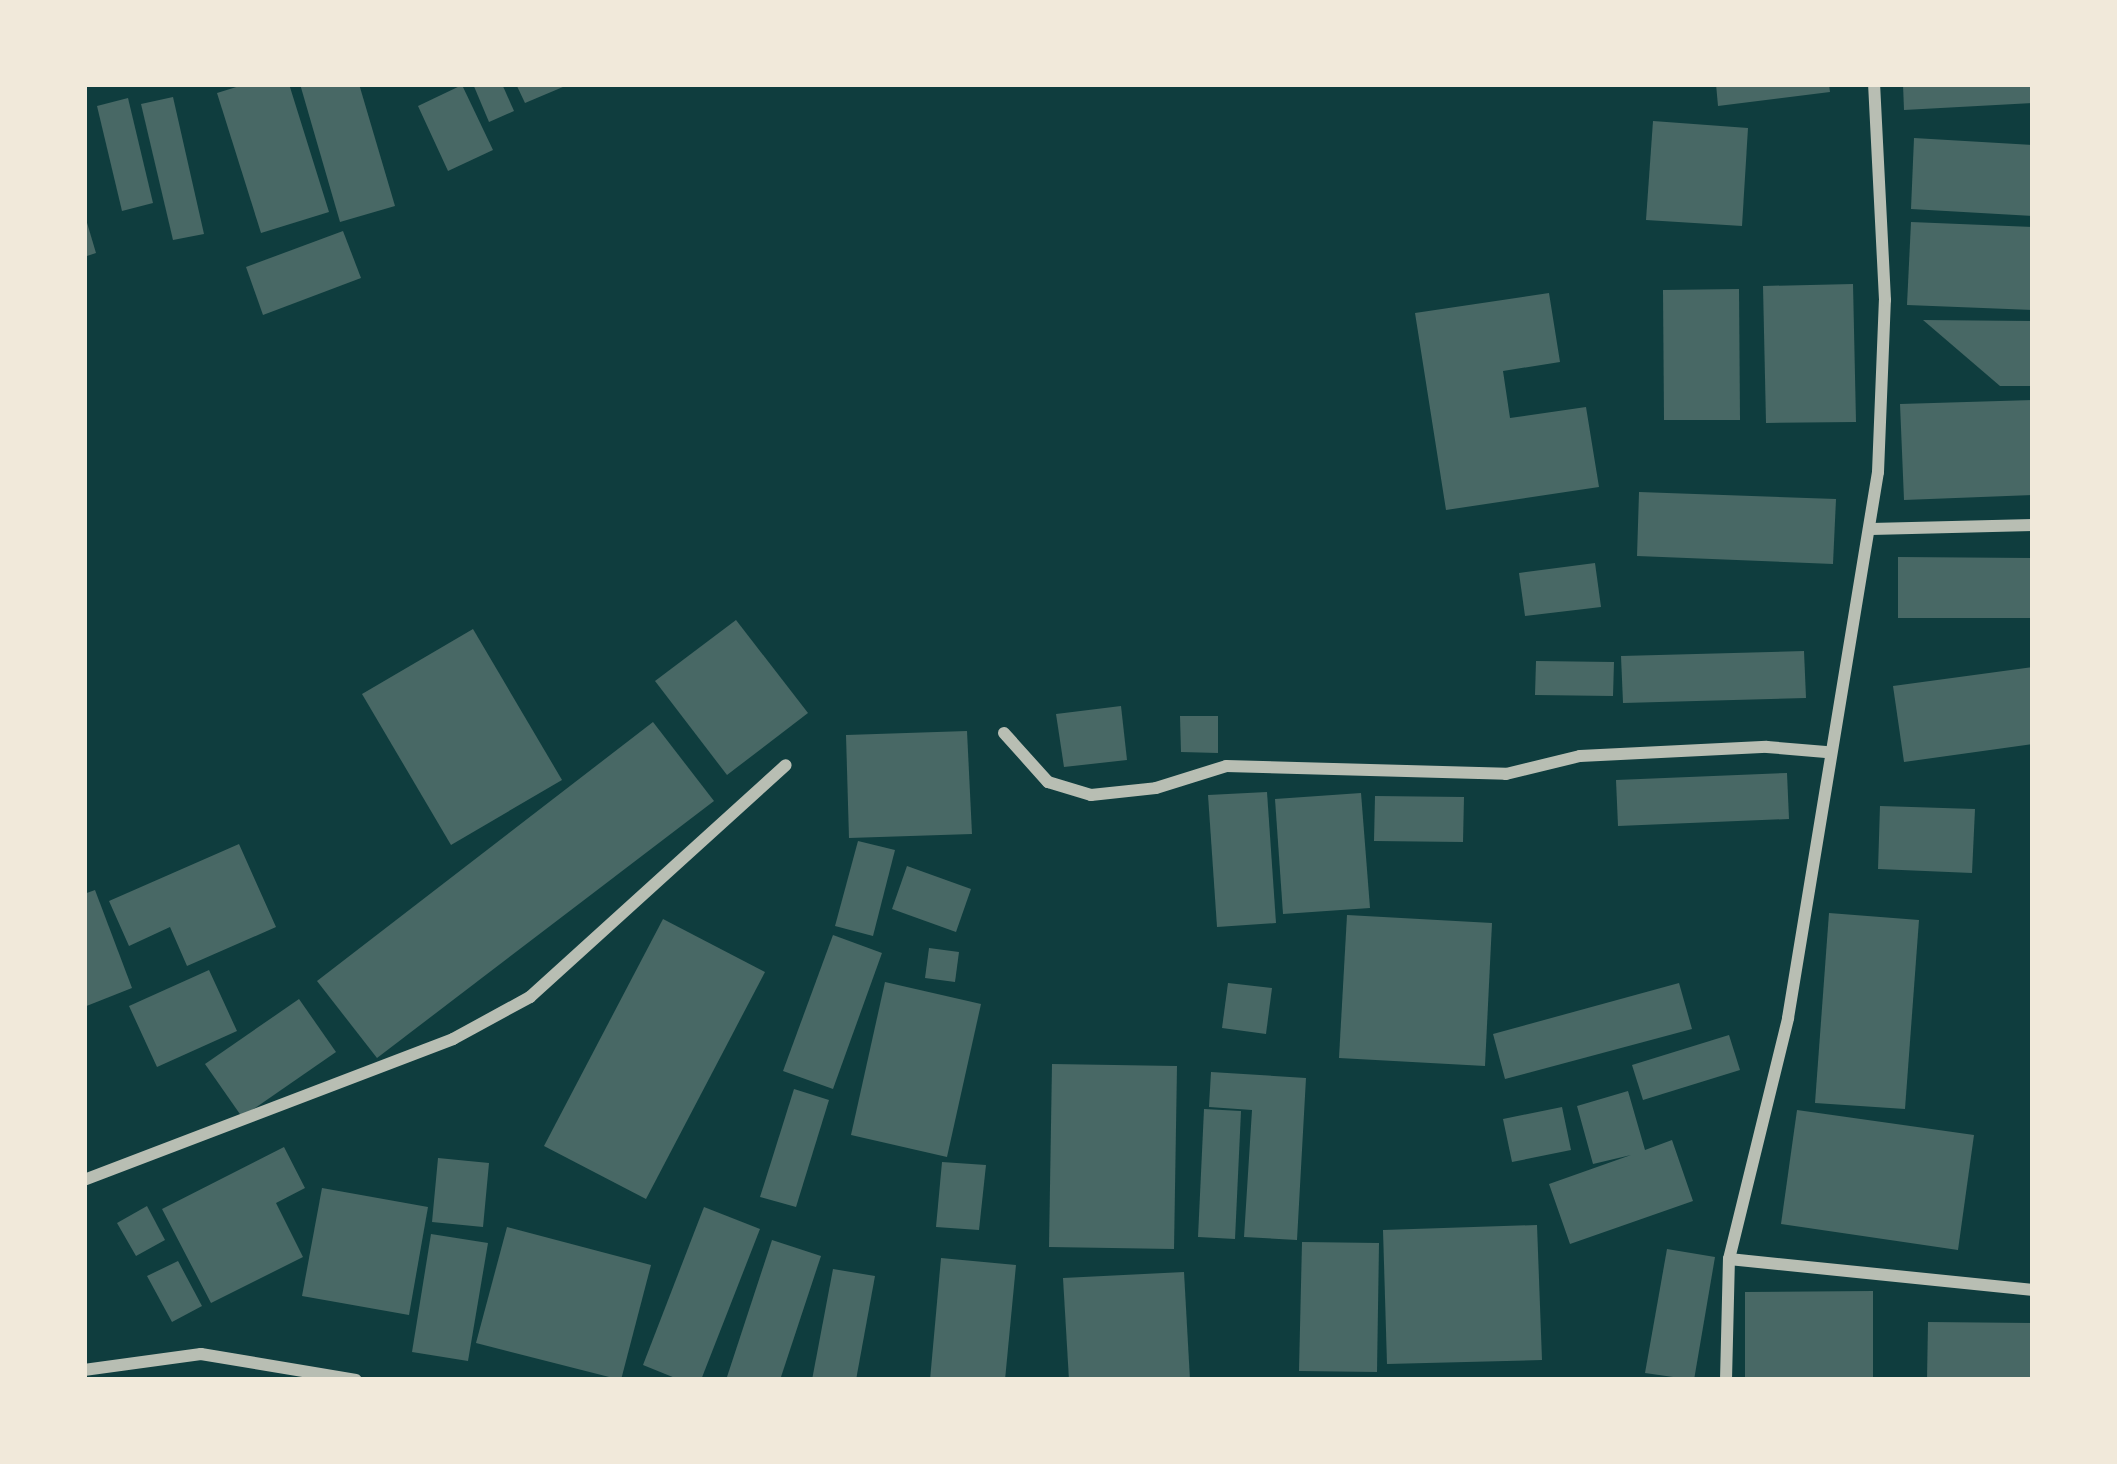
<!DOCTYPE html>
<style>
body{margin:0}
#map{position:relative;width:2117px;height:1464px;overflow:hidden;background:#0f3d3e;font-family:"Alegreya Sans",sans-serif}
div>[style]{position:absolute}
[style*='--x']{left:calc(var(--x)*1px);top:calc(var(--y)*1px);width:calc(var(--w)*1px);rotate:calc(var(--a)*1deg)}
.building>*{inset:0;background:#486865}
.minor>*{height:12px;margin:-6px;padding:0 6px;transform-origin:6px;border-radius:6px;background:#b8beb3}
span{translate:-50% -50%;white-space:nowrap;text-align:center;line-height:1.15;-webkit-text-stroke:9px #f1e9da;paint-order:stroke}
.frame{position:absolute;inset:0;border:87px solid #f1e9da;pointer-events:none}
</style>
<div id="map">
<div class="building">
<div style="clip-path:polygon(246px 84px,289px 84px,329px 212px,261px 233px,217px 93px)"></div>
<div style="clip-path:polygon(300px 84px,359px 84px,395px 206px,340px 222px)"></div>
<div style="clip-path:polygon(473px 84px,502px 84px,514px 111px,489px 122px)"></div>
<div style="clip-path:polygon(516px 84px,570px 84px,525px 103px)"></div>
<div style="clip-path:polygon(1716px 84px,1829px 84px,1830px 92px,1718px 106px)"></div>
<div style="clip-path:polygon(1903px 84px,2033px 84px,2033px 103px,1904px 110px)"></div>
<div style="clip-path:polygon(462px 85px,493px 150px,448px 171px,418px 106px)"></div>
<div style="clip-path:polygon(173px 97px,204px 234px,173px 240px,141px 104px)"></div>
<div style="clip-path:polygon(128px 98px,153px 203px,122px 211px,97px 106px)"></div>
<div style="clip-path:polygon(1653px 121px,1748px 128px,1742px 226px,1646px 220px)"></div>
<div style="clip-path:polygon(1914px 138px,2033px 145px,2033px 216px,1911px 209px)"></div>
<div style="clip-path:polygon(85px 216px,96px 253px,84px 257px,84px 217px)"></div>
<div style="clip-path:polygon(1911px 222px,2033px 227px,2033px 310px,1907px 305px)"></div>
<div style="clip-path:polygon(343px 231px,361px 278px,263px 315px,246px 267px)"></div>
<div style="clip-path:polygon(1853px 284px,1856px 422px,1766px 423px,1763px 286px)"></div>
<div style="clip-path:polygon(1739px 289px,1740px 420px,1664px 420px,1663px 290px)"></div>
<div style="clip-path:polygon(1549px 293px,1560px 362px,1503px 371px,1510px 418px,1586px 407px,1599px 487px,1446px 510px,1415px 313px)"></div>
<div style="clip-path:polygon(1923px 320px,2033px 321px,2033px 386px,2000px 386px)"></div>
<div style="clip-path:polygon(2033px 400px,2033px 495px,1904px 500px,1900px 404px)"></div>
<div style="clip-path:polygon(1639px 492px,1836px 499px,1833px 564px,1637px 556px)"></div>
<div style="clip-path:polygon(1898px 557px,2033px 558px,2033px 618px,1898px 618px)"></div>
<div style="clip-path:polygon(1595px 563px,1601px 607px,1525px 616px,1519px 573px)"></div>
<div style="clip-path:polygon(736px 620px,808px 713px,727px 775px,655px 681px)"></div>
<div style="clip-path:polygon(473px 629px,562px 780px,451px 845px,362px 694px)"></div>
<div style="clip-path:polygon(1804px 651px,1806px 698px,1623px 703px,1621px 656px)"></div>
<div style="clip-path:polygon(1536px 661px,1614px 662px,1613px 696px,1535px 695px)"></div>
<div style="clip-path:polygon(2033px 667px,2033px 744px,1904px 762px,1893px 686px)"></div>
<div style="clip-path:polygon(1121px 706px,1127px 760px,1064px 767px,1056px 714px)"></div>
<div style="clip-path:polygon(1180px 716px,1218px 716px,1218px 753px,1181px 752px)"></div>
<div style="clip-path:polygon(653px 722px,714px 801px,377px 1058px,317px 981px)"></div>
<div style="clip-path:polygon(967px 731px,972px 834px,849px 838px,846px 735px)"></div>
<div style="clip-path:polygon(1787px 773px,1789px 819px,1618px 826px,1616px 780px)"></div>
<div style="clip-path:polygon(1267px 792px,1276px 923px,1217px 927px,1208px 795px)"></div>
<div style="clip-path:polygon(1361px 793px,1370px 908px,1283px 914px,1275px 799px)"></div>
<div style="clip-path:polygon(1375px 796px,1464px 797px,1463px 842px,1374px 841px)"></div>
<div style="clip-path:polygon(1880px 806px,1975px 809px,1972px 873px,1878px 869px)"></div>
<div style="clip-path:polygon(858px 841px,895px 850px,873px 936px,835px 926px)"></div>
<div style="clip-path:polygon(239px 844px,276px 927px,187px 966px,170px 927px,129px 946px,109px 901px)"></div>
<div style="clip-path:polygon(907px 866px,971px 889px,956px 932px,892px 909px)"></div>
<div style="clip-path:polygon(95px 890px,132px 988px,84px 1007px,84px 894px)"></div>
<div style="clip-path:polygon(1829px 913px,1919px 920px,1905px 1109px,1815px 1103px)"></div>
<div style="clip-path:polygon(1347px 915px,1492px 923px,1485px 1066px,1339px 1058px)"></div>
<div style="clip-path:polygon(663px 919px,765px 972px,646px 1199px,544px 1146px)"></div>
<div style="clip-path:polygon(833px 935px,882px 953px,833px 1089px,783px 1071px)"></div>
<div style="clip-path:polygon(929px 948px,959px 952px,955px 982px,925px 978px)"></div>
<div style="clip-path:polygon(209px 970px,237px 1031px,157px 1067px,129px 1006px)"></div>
<div style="clip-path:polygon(885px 982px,981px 1004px,947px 1157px,851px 1135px)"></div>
<div style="clip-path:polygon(1228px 983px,1272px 988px,1266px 1034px,1222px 1028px)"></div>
<div style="clip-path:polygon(1679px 983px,1692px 1029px,1505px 1079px,1493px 1034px)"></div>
<div style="clip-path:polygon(299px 999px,336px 1052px,242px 1117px,205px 1064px)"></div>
<div style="clip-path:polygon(1729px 1035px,1740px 1070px,1643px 1100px,1632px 1065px)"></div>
<div style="clip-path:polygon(1052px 1064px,1177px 1066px,1174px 1249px,1049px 1247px)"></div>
<div style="clip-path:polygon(1211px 1072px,1306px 1078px,1297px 1240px,1244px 1237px,1252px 1110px,1209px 1107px)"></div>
<div style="clip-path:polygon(794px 1089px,829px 1100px,796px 1207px,760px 1197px)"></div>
<div style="clip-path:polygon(1628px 1091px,1645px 1150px,1672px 1140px,1693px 1201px,1570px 1244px,1549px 1184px,1631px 1155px,1593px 1164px,1577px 1106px)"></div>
<div style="clip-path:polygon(1562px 1107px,1571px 1150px,1512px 1162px,1503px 1119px)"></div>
<div style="clip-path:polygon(1204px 1109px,1241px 1111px,1235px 1239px,1198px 1237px)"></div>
<div style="clip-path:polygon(1797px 1110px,1974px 1135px,1958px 1250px,1781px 1224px)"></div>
<div style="clip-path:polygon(284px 1147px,305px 1188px,276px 1203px,303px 1257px,211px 1303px,162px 1209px)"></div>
<div style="clip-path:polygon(438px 1158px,489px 1163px,483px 1227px,432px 1222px)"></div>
<div style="clip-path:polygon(942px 1162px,986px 1165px,979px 1230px,936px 1227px)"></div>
<div style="clip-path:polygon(322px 1188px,428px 1207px,409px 1315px,302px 1296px)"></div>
<div style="clip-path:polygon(147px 1206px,165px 1240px,136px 1256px,117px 1223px)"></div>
<div style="clip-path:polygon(704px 1207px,760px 1229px,701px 1380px,680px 1380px,643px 1365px)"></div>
<div style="clip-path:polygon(1537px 1225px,1542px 1360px,1387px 1364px,1383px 1230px)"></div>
<div style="clip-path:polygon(507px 1227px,651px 1265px,621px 1380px,476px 1343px)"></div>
<div style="clip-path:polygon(431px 1234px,488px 1243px,468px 1361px,412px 1352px)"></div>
<div style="clip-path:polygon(772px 1240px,821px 1256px,780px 1380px,726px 1380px)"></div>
<div style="clip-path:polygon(1302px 1242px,1379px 1243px,1377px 1372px,1299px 1371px)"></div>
<div style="clip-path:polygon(1667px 1249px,1715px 1257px,1694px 1380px,1645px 1373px)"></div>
<div style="clip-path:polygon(941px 1258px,1016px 1265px,1005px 1380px,930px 1380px)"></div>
<div style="clip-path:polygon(178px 1261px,202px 1306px,172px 1322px,147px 1276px)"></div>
<div style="clip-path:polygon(833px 1269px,875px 1276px,856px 1380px,812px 1380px)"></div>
<div style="clip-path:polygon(1184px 1272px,1190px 1380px,1069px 1380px,1063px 1278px)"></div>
<div style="clip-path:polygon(1873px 1291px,1873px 1380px,1745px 1380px,1745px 1292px)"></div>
<div style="clip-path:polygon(1928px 1322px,2033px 1323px,2033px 1380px,1927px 1380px)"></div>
</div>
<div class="minor">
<div style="--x:1871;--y:529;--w:162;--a:-1.4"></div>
<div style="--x:1004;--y:733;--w:66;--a:48.1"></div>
<div style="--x:1048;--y:782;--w:45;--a:16.8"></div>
<div style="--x:1091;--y:795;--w:65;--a:-6.1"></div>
<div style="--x:1156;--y:788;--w:73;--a:-17.4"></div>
<div style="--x:1226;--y:766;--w:280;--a:1.6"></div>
<div style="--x:1506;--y:774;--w:76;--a:-13.7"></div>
<div style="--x:1580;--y:756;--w:187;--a:-2.8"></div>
<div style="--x:1767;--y:747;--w:59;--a:4.8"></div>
<div style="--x:84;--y:1180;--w:395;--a:-20.9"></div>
<div style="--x:453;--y:1039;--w:88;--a:-28.6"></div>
<div style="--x:530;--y:997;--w:345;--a:-42.2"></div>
<div style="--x:1729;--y:1259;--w:306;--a:5.8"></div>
<div style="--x:84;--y:1370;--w:118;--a:-7.8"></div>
<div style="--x:201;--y:1354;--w:157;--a:9.5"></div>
<div style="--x:1726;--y:1380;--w:121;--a:-88.6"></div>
<div style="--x:1729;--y:1259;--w:248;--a:-76.2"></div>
<div style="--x:1788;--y:1018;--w:553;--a:-80.64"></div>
<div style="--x:1878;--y:472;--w:172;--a:-87.7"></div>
<div style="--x:1885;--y:300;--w:216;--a:-92.9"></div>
</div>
<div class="frame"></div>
</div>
